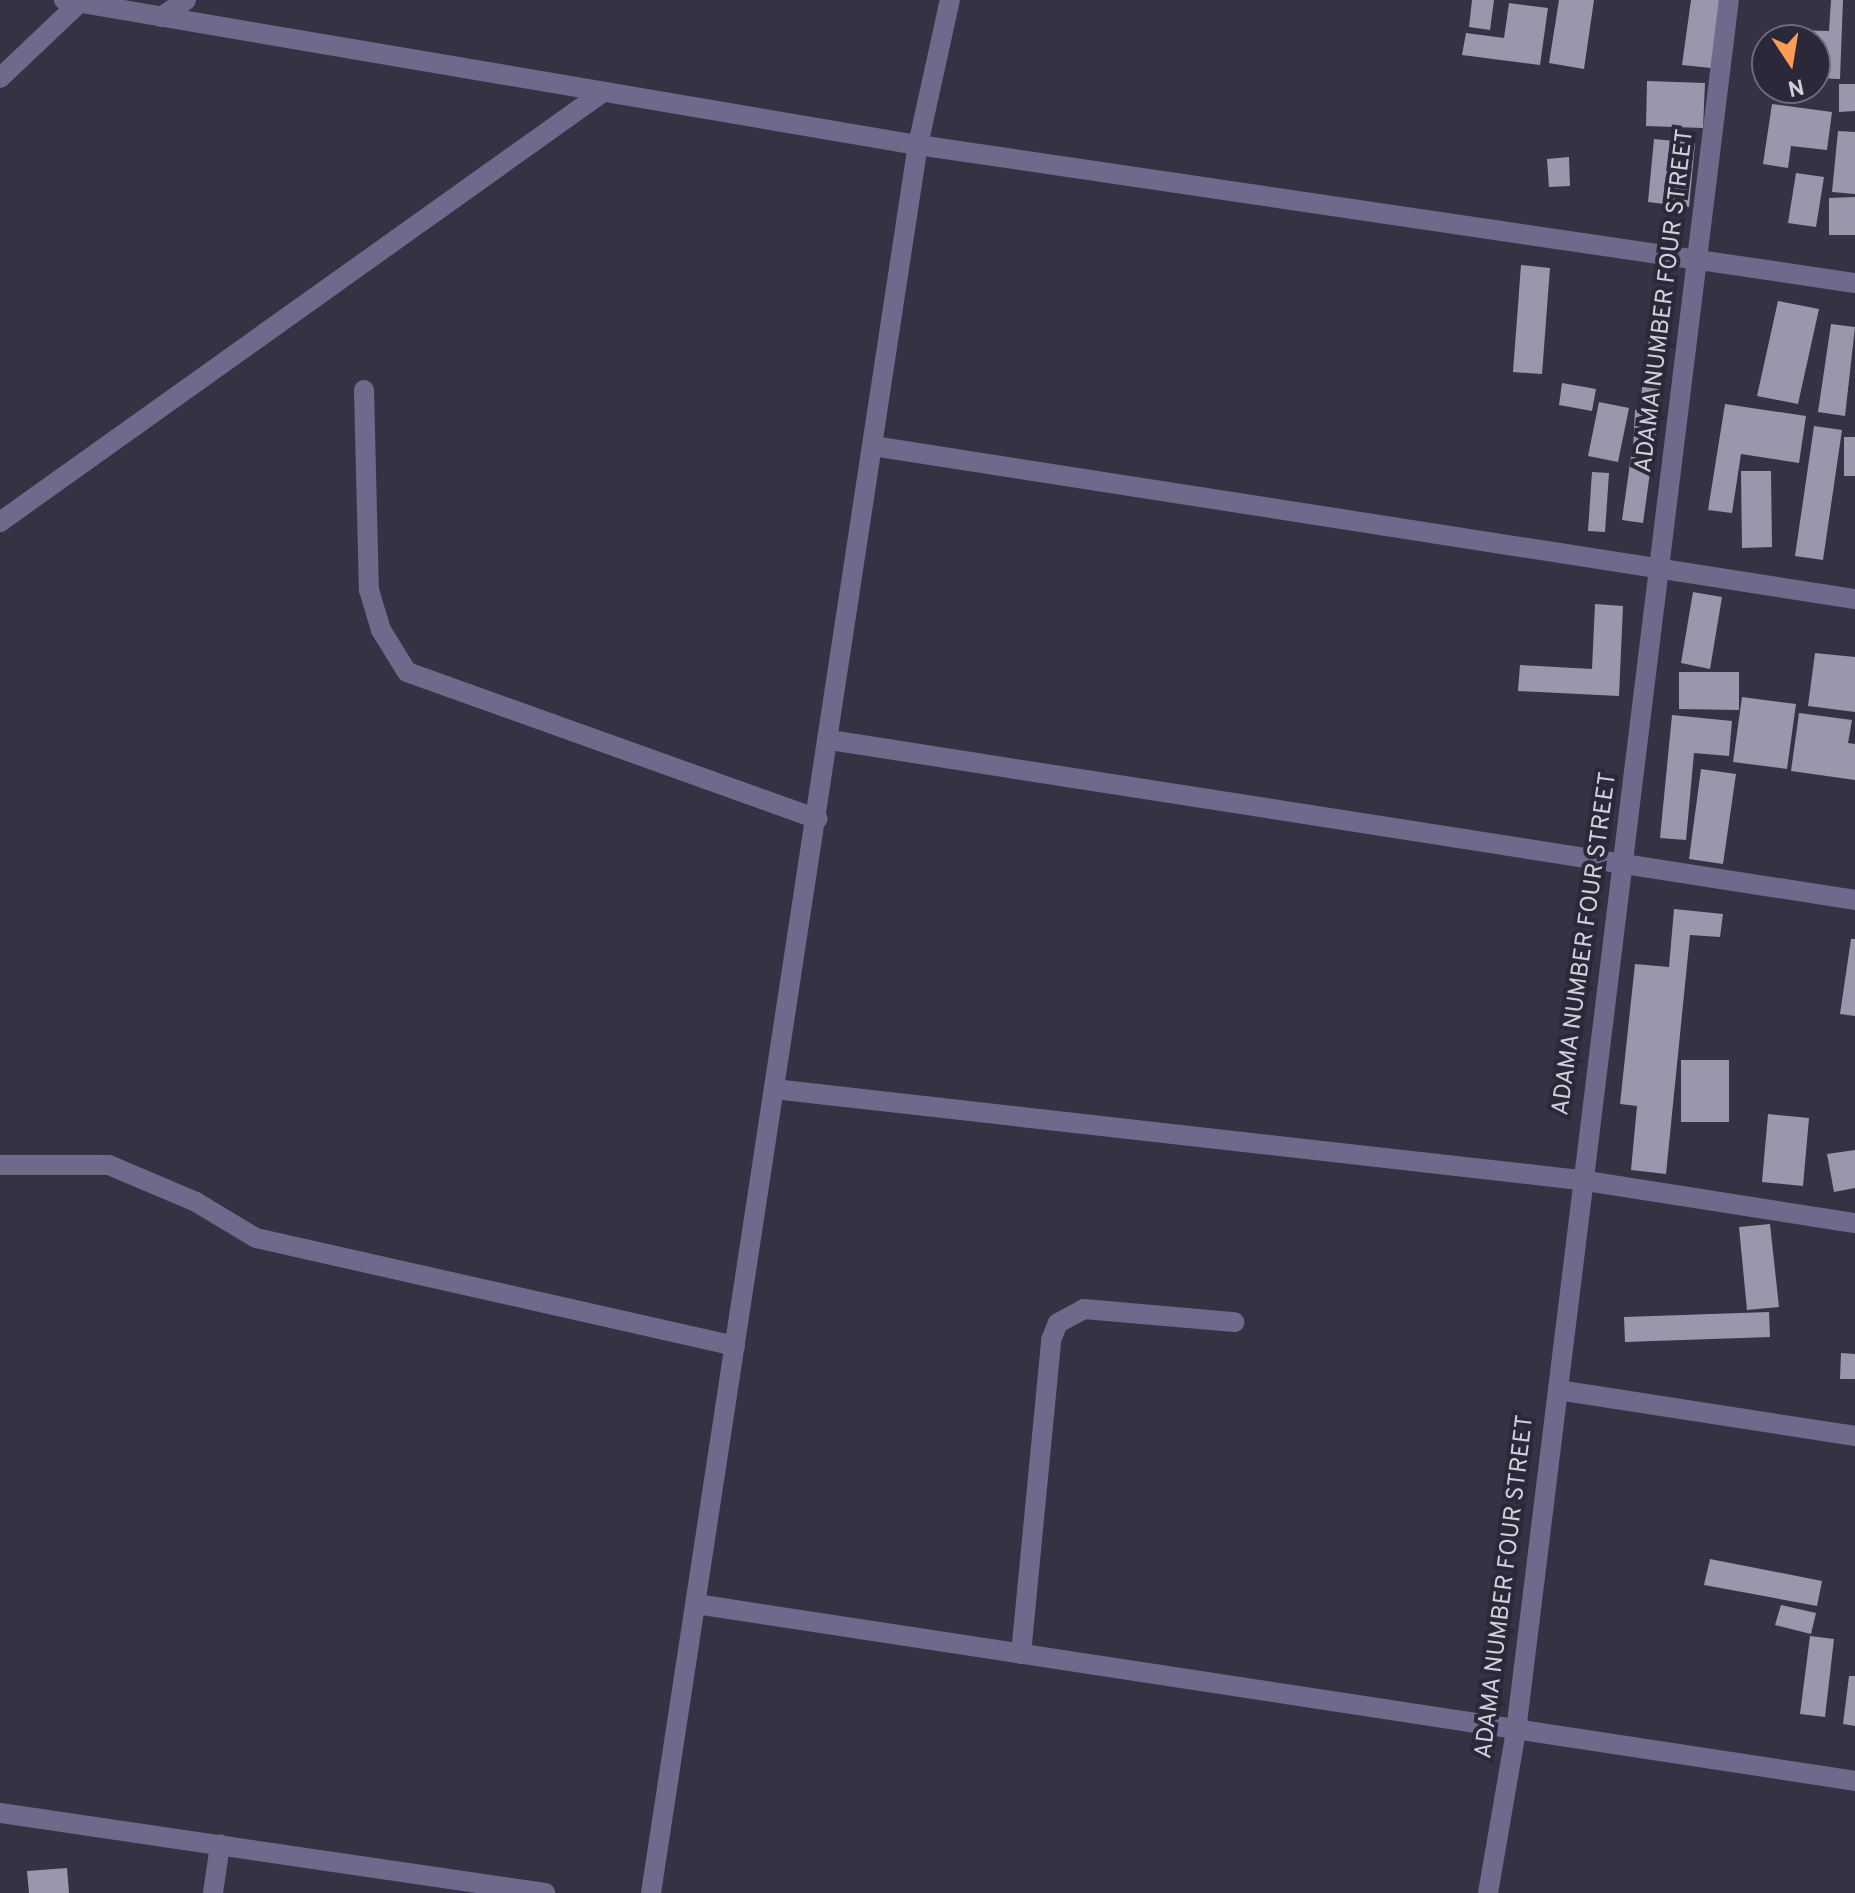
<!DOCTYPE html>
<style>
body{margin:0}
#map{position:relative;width:1855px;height:1893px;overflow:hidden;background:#343243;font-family:Overpass,sans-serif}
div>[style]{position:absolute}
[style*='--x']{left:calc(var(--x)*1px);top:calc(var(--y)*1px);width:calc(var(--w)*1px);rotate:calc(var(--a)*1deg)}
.building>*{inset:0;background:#9997ab}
.minor>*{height:20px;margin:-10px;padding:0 10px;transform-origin:10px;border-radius:10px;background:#6d6a8c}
span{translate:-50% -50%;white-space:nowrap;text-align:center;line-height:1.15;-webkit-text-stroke:8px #2a2839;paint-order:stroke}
.street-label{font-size:24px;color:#d0d0da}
.north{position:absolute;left:1751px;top:24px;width:80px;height:80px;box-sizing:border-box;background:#2a2839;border:2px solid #6c6b79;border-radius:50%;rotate:168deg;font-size:22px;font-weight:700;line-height:32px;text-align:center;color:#d0d0da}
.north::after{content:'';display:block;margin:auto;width:28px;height:36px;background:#fd9c55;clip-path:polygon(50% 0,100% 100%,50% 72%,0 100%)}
</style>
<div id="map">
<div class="building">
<div style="clip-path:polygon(1472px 0,1494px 0,1490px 30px,1469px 27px)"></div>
<div style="clip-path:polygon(1559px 0,1594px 0,1584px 69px,1549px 63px)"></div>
<div style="clip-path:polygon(1691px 0,1720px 0,1711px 68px,1682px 65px)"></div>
<div style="clip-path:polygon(1831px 0,1843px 0,1840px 79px,1815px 78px,1815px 40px,1795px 40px,1795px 30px,1829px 31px)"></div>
<div style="clip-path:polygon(1509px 3px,1548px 8px,1540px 65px,1462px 55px,1466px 33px,1504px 38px)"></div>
<div style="clip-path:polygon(1647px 81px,1705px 83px,1703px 128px,1646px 126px)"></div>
<div style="clip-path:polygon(1839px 84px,1855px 84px,1855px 111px,1839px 112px)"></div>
<div style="clip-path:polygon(1772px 104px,1832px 112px,1827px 150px,1791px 146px,1788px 168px,1763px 164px)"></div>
<div style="clip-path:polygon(1838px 131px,1855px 132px,1855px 194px,1832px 192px)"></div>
<div style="clip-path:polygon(1654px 139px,1695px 143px,1689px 207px,1648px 202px)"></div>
<div style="clip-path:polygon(1569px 157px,1570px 186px,1549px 187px,1547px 159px)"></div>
<div style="clip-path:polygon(1796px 173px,1824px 177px,1816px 227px,1788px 223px)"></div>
<div style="clip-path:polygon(1855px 197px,1855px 235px,1829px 235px,1829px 198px)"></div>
<div style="clip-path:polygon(1521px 265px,1550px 268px,1542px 374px,1513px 372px)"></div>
<div style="clip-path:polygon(1778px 301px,1819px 309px,1798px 404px,1757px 396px)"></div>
<div style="clip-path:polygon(1831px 324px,1855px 327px,1845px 416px,1818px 412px)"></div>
<div style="clip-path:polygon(1651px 325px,1669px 328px,1657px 406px,1640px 403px)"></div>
<div style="clip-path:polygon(1562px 383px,1596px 389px,1592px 411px,1559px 405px)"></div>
<div style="clip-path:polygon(1599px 402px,1629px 408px,1618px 462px,1588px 456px)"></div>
<div style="clip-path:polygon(1725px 404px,1806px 416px,1799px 463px,1741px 454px,1732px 513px,1708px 510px)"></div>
<div style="clip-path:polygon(1635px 410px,1656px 411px,1655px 451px,1633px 450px)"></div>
<div style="clip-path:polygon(1814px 426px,1842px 430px,1823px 560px,1795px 556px)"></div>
<div style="clip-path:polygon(1844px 437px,1855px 437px,1855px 476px,1844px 476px)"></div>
<div style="clip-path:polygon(1631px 456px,1652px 458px,1643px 523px,1622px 520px)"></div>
<div style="clip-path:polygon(1741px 471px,1771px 471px,1772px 547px,1742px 548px)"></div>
<div style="clip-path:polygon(1592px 472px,1609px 473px,1605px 532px,1588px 531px)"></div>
<div style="clip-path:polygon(1693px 592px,1722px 597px,1710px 669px,1681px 663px)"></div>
<div style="clip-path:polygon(1595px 604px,1623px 606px,1619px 696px,1518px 691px,1520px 665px,1592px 669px)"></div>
<div style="clip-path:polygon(1815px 653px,1855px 657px,1855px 712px,1808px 706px)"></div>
<div style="clip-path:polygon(1679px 672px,1739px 672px,1739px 710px,1679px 709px)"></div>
<div style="clip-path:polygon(1742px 697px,1796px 704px,1787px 769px,1733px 762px)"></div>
<div style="clip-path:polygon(1799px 713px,1852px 720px,1848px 743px,1855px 744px,1855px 780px,1791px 771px)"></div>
<div style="clip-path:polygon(1672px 715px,1732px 721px,1729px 756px,1694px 753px,1686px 840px,1660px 838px)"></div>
<div style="clip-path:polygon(1701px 769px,1736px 774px,1723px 864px,1689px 859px)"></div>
<div style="clip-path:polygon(1674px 909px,1723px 914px,1720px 937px,1690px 935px,1666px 1174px,1631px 1170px,1637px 1106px,1620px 1104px,1635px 964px,1669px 967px)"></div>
<div style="clip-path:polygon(1851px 939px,1855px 939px,1855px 1016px,1840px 1014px)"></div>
<div style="clip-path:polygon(1681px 1060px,1729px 1060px,1729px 1122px,1681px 1122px)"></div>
<div style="clip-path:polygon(1768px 1114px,1809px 1118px,1803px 1186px,1762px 1182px)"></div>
<div style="clip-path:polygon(1855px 1150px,1855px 1188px,1834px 1192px,1827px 1154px)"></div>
<div style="clip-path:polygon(1770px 1224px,1779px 1307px,1747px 1310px,1739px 1227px)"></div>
<div style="clip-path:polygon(1769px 1312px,1770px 1337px,1625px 1342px,1624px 1317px)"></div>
<div style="clip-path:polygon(1841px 1353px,1855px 1354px,1855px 1379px,1840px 1379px)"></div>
<div style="clip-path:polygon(1710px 1559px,1822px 1581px,1817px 1606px,1704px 1585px)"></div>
<div style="clip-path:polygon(1781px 1605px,1816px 1613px,1811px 1634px,1775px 1625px)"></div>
<div style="clip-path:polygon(1810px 1636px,1834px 1639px,1825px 1717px,1800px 1714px)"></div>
<div style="clip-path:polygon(1849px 1676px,1855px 1676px,1855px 1726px,1843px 1724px)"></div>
<div style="clip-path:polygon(67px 1868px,69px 1893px,29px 1893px,27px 1871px)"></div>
</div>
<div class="minor">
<div style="--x:64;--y:0;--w:866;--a:9.64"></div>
<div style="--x:918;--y:145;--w:947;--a:8.38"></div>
<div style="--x:161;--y:17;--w:30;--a:-34"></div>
<div style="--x:0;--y:78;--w:109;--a:-43.5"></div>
<div style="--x:364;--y:390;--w:200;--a:88.6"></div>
<div style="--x:369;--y:590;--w:42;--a:73.3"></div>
<div style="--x:381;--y:630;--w:49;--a:58.2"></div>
<div style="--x:407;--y:672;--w:436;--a:19.7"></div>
<div style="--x:873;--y:446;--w:994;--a:8.86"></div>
<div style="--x:0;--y:522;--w:741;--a:-35.49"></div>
<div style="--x:830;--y:740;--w:1037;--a:8.87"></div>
<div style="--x:774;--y:1089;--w:811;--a:6.44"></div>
<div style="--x:1580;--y:1180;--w:278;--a:8.9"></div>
<div style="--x:0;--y:1165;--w:109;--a:0"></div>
<div style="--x:109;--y:1165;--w:95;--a:23"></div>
<div style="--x:196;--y:1202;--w:70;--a:31"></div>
<div style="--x:256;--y:1238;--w:491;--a:12.7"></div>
<div style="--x:1558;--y:1390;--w:301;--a:8.8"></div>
<div style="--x:696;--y:1604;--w:1172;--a:8.68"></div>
<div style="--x:1021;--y:1654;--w:315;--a:-84.5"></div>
<div style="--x:1051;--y:1340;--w:18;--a:-68"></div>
<div style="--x:1058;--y:1323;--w:30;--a:-28"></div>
<div style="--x:1084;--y:1309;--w:151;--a:5"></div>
<div style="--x:0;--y:1813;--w:551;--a:8.35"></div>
<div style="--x:213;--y:1893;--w:49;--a:-81.7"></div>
<div style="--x:651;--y:1893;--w:1768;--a:-81.32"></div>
<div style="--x:918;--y:145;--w:148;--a:-77.6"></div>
<div style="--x:1488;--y:1893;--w:164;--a:-80.2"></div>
<div style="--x:1516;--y:1731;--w:1744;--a:-82.99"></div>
</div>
<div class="street-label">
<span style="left:1666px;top:301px;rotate:-83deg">ADAMA NUMBER FOUR STREET</span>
<span style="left:1586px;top:944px;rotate:-82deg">ADAMA NUMBER FOUR STREET</span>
<span style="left:1506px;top:1587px;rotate:-83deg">ADAMA NUMBER FOUR STREET</span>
</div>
<div class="north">N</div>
</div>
